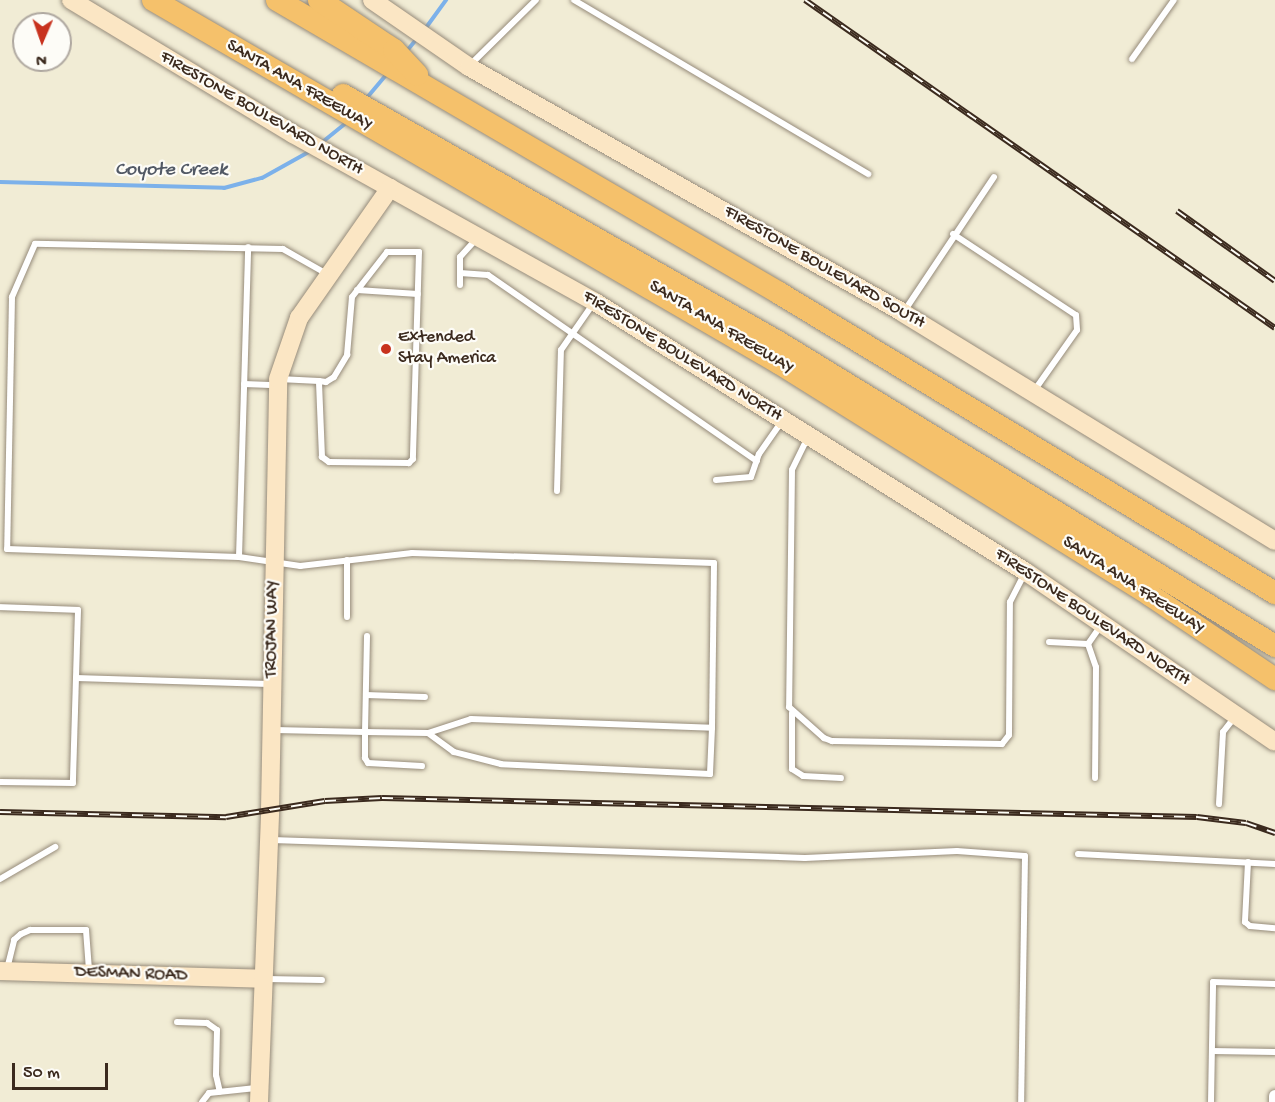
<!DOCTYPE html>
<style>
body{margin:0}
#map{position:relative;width:1275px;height:1102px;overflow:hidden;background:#f1ecd5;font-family:"Gochi Hand",sans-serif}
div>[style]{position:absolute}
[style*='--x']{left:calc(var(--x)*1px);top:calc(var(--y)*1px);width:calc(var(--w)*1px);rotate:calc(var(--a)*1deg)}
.stream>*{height:4px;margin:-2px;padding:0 2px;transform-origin:2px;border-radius:2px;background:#7cb1ea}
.roads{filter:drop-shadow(0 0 2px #968b7a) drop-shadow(0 0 2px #968b7a)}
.lane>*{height:6px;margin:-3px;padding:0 3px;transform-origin:3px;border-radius:3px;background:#fff}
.street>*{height:12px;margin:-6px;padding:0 6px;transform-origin:6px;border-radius:6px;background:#fff}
.secondary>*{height:18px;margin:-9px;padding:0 9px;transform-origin:9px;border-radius:9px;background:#fbe6c4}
.highway>*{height:22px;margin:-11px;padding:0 11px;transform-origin:11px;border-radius:11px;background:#f5c16b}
.rail>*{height:6px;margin-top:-3px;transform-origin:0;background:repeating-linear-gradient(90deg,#fdfcf7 0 11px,#3b2a1e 0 22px);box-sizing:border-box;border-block:2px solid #3b2a1e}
.dots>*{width:16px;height:16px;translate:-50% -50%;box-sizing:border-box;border:3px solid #fdfcf7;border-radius:50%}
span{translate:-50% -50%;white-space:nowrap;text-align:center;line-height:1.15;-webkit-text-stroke:4.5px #fdfcf7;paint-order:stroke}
.street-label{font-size:18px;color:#3b2a1e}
.poi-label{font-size:18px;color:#3b2a1e}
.left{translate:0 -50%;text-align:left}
.water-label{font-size:20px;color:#525965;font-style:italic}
.north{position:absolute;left:12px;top:12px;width:60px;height:60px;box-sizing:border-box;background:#fdfcf7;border:2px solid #afa8a0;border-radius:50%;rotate:182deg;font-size:16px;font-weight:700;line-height:24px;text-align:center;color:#3b2a1e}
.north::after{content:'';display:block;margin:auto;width:21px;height:27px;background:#c8321e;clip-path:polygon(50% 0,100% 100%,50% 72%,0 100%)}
.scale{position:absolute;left:12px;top:1063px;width:96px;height:27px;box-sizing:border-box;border:3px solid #3b2a1e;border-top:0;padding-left:8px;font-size:18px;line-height:21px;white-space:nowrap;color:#3b2a1e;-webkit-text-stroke:4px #fdfcf7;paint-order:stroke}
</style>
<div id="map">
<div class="stream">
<div style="--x:425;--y:29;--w:36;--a:-54"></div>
<div style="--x:406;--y:52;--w:19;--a:-51"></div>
<div style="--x:365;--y:100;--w:34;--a:-50"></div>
<div style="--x:320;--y:144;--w:35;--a:-39"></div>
<div style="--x:0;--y:182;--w:224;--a:1.5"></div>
<div style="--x:224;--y:188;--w:39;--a:-15"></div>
<div style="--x:262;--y:178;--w:57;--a:-29.2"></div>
</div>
<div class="roads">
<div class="lane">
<div style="--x:574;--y:0;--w:342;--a:30.6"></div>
<div style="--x:1132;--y:59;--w:72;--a:-54.6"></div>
<div style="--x:471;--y:64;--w:91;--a:-44.6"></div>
<div style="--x:953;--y:234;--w:147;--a:33.4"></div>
<div style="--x:1076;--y:315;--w:15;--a:86"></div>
<div style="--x:1077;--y:330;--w:75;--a:125.2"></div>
<div style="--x:460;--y:273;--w:28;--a:4"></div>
<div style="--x:488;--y:275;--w:327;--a:34.7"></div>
<div style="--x:327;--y:274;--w:51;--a:-150.4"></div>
<div style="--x:283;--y:249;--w:248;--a:-178.8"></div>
<div style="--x:35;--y:244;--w:58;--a:113.5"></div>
<div style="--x:12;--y:297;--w:252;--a:91.1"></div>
<div style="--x:7;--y:549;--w:232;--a:2"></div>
<div style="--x:239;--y:557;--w:62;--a:8.4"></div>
<div style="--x:300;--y:566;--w:113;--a:-6.6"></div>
<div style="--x:412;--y:553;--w:302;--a:1.9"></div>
<div style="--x:714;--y:563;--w:165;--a:90.7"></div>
<div style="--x:460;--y:285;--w:28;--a:-90"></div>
<div style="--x:460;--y:257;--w:24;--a:-48"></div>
<div style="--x:357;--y:290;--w:61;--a:3.8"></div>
<div style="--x:905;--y:310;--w:160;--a:-56.2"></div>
<div style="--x:279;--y:379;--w:40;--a:2.9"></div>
<div style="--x:319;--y:381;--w:7;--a:8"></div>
<div style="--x:326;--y:382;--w:9;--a:-32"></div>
<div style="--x:334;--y:377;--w:26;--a:-59"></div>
<div style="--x:347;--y:355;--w:58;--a:-85.1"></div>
<div style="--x:352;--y:297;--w:57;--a:-52.1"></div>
<div style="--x:387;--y:252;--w:32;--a:0"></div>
<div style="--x:419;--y:252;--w:207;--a:91.7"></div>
<div style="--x:413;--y:459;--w:6;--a:135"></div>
<div style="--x:409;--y:463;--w:80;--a:-179.3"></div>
<div style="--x:329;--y:462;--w:9;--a:-144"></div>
<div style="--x:322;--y:457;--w:76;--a:-92.3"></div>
<div style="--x:244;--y:384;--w:33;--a:2"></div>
<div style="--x:807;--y:439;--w:34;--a:116"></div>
<div style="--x:792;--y:470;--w:237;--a:90.7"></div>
<div style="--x:789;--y:707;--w:47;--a:41.5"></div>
<div style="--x:824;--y:738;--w:9;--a:21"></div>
<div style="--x:832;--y:741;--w:170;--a:1"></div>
<div style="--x:1002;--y:744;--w:11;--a:-52"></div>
<div style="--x:1009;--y:735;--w:133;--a:-89.6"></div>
<div style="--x:1010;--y:602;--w:31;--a:-63"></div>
<div style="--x:716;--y:480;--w:35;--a:-5"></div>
<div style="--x:751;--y:477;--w:24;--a:-71"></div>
<div style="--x:759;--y:454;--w:40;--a:-55.1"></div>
<div style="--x:557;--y:491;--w:141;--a:-88.4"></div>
<div style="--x:561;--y:350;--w:56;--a:-55.2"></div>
<div style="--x:239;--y:557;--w:310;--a:-88.3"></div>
<div style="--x:0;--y:607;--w:78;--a:2.2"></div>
<div style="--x:78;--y:610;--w:173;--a:91.7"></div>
<div style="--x:73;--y:783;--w:73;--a:-179.2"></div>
<div style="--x:347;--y:617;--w:57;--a:-90"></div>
<div style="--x:1049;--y:642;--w:39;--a:3"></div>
<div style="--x:1088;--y:644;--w:21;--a:-55"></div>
<div style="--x:1088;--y:644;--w:24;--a:71"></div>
<div style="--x:1096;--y:667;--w:111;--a:90.5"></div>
<div style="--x:76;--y:678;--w:193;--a:1.8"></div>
<div style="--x:366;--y:695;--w:59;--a:1.9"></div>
<div style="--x:792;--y:713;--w:56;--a:90"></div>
<div style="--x:792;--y:769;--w:13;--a:32"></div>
<div style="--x:803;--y:776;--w:38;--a:3"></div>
<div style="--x:275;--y:730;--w:90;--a:1.3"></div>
<div style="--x:365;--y:732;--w:96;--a:-88.8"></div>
<div style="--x:422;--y:766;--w:54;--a:-176.8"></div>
<div style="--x:368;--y:763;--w:6;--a:-121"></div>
<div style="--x:365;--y:758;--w:26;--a:-90"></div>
<div style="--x:365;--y:732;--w:63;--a:0.9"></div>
<div style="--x:428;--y:733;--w:45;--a:-18"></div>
<div style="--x:471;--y:719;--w:241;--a:2.1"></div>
<div style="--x:712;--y:728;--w:46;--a:92.5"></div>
<div style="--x:710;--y:774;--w:209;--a:-177.3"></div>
<div style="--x:501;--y:764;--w:49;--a:-165.7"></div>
<div style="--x:454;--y:752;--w:32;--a:-144"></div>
<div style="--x:1219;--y:804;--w:72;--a:-86.8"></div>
<div style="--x:1223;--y:732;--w:18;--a:-52"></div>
<div style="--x:272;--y:840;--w:533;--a:1.93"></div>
<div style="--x:805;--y:858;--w:152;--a:-2.6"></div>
<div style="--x:957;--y:851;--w:68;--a:4.2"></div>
<div style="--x:1025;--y:856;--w:246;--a:90.9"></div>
<div style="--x:1078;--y:854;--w:197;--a:2.9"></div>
<div style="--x:1248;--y:862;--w:60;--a:92.9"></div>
<div style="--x:1245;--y:922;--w:6;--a:39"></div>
<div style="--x:1250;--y:926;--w:25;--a:5"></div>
<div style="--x:0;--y:879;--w:64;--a:-30.2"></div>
<div style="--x:7;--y:969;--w:30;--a:-76"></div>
<div style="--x:14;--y:940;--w:9;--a:-41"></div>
<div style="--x:21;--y:934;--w:10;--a:-24"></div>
<div style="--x:30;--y:930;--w:56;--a:0"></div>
<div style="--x:86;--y:930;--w:40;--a:85.7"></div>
<div style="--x:266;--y:979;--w:56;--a:1"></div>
<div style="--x:177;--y:1022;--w:30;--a:2"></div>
<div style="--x:207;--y:1023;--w:12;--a:35"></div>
<div style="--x:217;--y:1030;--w:45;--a:91.3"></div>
<div style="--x:216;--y:1075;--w:17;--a:77"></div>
<div style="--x:1212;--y:1051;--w:63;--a:0.9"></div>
<div style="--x:202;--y:1102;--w:11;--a:-52"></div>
<div style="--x:209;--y:1093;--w:47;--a:-6.1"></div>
<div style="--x:1211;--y:1102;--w:120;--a:-89"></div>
<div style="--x:1213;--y:982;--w:62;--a:1.8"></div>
</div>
<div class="street">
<div style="--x:1275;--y:1102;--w:6;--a:-90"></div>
</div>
<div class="secondary">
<div style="--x:71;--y:0;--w:259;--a:31.1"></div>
<div style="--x:293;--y:134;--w:346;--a:29.1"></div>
<div style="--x:595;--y:302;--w:509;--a:32.07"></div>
<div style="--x:1026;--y:572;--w:301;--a:34.3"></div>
<div style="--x:372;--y:0;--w:118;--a:34.6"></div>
<div style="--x:469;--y:67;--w:499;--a:29.5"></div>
<div style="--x:903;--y:313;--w:436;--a:31.5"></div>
<div style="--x:0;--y:971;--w:262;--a:1.7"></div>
<div style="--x:259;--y:1102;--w:292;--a:-87.8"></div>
<div style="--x:270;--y:810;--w:431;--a:-88.9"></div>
<div style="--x:278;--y:379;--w:65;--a:-71"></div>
<div style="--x:299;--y:318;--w:159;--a:-55"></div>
</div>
<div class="highway">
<div style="--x:153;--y:0;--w:724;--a:30.11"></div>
<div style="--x:779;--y:363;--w:438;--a:32"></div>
<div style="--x:1150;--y:595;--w:151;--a:33.9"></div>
<div style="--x:277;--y:0;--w:581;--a:30.27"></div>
<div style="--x:779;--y:293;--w:580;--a:31.17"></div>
<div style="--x:319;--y:0;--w:90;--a:33.7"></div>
<div style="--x:394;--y:50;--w:34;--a:47"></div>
<div style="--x:343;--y:95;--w:500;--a:29.59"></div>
<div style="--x:778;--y:342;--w:583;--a:31.45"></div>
</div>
</div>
<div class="rail">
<div style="--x:805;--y:0;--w:573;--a:34.91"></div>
<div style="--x:1177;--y:211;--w:120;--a:35.5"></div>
<div style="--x:0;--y:812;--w:226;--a:1.3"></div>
<div style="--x:226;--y:817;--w:100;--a:-9.2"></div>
<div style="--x:325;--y:801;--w:57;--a:-3"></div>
<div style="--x:382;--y:798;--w:815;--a:1.34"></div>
<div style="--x:1197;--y:817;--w:49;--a:7"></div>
<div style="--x:1246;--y:823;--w:31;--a:19"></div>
</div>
<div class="dots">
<div style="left:386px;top:349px;background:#c8321e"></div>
</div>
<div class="street-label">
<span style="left:299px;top:86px;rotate:30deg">SANTA ANA FREEWAY</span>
<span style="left:261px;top:114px;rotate:30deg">FIRESTONE BOULEVARD NORTH</span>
<span style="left:824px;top:268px;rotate:30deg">FIRESTONE BOULEVARD SOUTH</span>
<span style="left:721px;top:328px;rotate:31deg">SANTA ANA FREEWAY</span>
<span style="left:682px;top:357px;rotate:32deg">FIRESTONE BOULEVARD NORTH</span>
<span style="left:1133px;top:586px;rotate:33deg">SANTA ANA FREEWAY</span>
<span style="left:1092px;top:618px;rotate:34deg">FIRESTONE BOULEVARD NORTH</span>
<span style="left:273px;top:629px;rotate:-89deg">TROJAN WAY</span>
<span style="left:131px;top:975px;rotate:2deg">DESMAN ROAD</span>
</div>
<div class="poi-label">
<span class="left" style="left:398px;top:349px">Extended<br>Stay America</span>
</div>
<div class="water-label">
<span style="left:171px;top:170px">Coyote Creek</span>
</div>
<div class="north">N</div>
<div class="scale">50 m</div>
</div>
